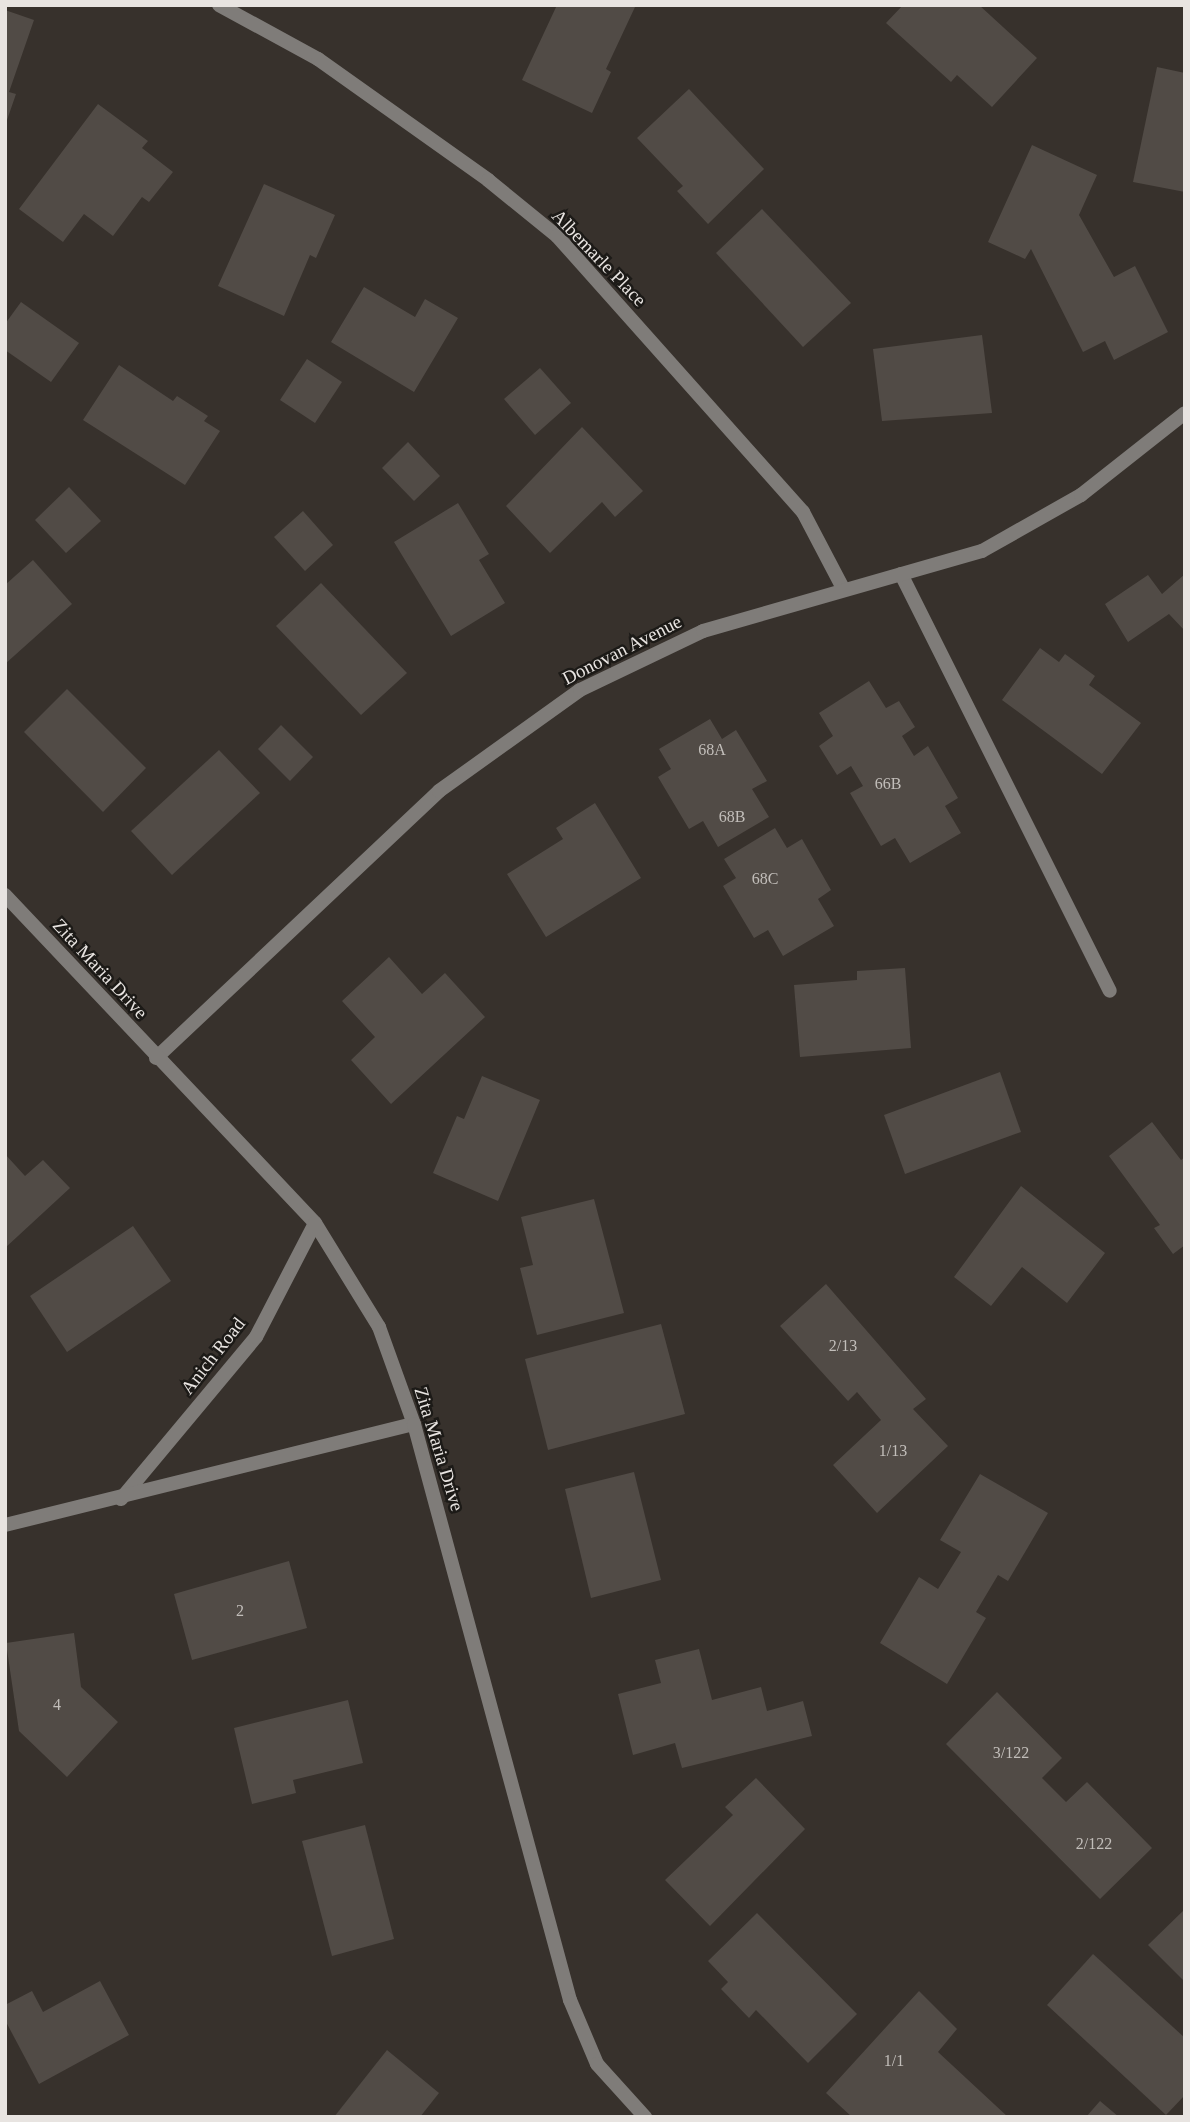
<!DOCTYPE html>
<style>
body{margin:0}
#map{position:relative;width:1190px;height:2122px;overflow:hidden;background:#37312c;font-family:"Times New Roman",serif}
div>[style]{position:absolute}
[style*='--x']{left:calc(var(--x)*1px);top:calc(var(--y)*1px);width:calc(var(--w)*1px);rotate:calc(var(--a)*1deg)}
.building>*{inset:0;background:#514b46}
.service>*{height:14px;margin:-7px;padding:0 7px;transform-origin:7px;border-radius:7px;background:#7f7c79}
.minor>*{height:14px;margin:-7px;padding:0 7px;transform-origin:7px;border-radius:7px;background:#7f7c79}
.tertiary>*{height:14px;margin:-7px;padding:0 7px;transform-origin:7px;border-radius:7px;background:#7f7c79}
span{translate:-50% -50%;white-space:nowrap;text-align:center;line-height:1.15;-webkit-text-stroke:5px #1c1a17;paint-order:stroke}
.number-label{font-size:16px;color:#c2beba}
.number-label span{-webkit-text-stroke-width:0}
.street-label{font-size:19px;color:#e8e4e1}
.frame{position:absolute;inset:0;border:7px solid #e8e4e1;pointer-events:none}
</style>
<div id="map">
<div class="building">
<div style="clip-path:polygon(557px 5px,635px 7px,606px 69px,611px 72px,592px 113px,522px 80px)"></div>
<div style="clip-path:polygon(903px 5px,979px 5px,1037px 58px,992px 107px,957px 75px,951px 82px,886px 23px)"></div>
<div style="clip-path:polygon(5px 10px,34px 20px,9px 92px,16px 94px,6px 123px)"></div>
<div style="clip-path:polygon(1157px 67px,1185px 73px,1185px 192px,1133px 182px)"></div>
<div style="clip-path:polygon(689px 89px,764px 169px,708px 224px,677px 191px,683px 186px,637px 138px)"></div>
<div style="clip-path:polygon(98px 104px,148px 141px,142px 148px,173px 172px,149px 202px,142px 197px,113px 236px,84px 214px,63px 242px,19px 209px)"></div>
<div style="clip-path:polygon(1032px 145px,1097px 175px,1079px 215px,1114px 277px,1135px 266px,1168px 332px,1114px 360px,1105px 341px,1083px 352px,1031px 249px,1025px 259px,988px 242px)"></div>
<div style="clip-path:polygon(264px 184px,335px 215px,316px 258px,310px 255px,284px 316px,218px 286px)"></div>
<div style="clip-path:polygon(762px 209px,851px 303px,803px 347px,716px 253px)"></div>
<div style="clip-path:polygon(364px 287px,415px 317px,425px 299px,458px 318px,414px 392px,331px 342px)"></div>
<div style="clip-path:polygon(21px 302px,79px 343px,51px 382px,5px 350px,5px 324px)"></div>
<div style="clip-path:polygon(982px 335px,992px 413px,882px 421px,873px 349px)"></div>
<div style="clip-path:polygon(307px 359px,342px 382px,315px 423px,280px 400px)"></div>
<div style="clip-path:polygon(119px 365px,173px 401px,177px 396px,208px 416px,204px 421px,220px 431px,185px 485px,83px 420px)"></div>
<div style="clip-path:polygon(540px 368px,571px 403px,535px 435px,504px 399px)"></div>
<div style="clip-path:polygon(582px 427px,643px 491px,615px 517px,602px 502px,550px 553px,506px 506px)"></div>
<div style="clip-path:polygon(408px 442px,440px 476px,414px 501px,382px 468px)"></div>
<div style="clip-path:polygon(69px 487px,101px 521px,66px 553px,35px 520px)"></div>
<div style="clip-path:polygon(458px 503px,489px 554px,479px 560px,505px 603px,451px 636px,394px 542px)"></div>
<div style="clip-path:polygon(303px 511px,333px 545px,305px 571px,274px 537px)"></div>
<div style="clip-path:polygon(33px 560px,72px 604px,5px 664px,5px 585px)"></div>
<div style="clip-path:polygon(1185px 574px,1185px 631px,1169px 614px,1128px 642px,1105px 604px,1148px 575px,1162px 594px)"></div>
<div style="clip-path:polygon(321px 583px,407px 673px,361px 715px,276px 626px)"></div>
<div style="clip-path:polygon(1040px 648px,1059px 662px,1065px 654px,1095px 676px,1089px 685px,1141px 723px,1102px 774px,1002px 700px)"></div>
<div style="clip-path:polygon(869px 681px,886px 708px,899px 701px,915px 727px,902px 736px,914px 756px,928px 746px,958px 798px,945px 806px,961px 833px,910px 863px,895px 838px,881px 846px,850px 793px,863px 786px,851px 766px,837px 775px,819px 746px,833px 736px,819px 713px)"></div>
<div style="clip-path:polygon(67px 689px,146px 768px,103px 812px,24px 732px)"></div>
<div style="clip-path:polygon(710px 719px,722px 739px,736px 730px,767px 781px,752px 789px,769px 817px,718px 847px,703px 821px,689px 829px,658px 777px,671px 769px,659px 749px)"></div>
<div style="clip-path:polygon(281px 725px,313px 757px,290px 781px,258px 749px)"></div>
<div style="clip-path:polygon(219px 750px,260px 793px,172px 875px,131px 831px)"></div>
<div style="clip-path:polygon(595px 803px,641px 878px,546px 937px,507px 874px,563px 839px,556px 828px)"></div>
<div style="clip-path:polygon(775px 828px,787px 848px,802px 839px,831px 890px,818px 899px,834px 926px,783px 956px,768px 930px,754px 938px,723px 886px,736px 878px,724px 859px)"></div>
<div style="clip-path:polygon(389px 957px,422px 994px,445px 973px,485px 1017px,391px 1104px,351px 1060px,375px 1037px,342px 1001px)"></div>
<div style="clip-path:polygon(905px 968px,911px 1048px,800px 1057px,794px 985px,857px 980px,857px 971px)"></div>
<div style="clip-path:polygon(1000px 1072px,1021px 1132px,905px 1174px,884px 1115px)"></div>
<div style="clip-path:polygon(482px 1076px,540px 1100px,498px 1201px,433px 1173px,457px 1116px,464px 1119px)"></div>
<div style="clip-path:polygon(1152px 1122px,1181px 1160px,1185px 1157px,1185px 1245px,1173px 1254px,1154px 1228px,1160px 1225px,1109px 1156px)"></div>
<div style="clip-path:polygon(5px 1154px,25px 1176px,43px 1160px,70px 1188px,5px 1248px)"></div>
<div style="clip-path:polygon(1021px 1186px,1105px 1253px,1067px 1303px,1022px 1267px,991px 1306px,954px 1277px)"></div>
<div style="clip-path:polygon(594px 1199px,624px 1313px,537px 1335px,520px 1268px,533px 1265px,521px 1217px)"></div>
<div style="clip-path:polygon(133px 1226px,171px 1281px,67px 1352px,30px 1296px)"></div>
<div style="clip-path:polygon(826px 1284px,926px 1399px,913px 1409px,948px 1446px,877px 1513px,833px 1465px,881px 1420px,857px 1392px,848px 1401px,780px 1326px)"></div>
<div style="clip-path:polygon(661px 1324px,685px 1414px,548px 1450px,525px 1359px)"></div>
<div style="clip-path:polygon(634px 1472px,661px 1580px,591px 1598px,565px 1489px)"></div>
<div style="clip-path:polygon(980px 1474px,1048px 1513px,1008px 1581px,998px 1575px,976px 1612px,986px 1618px,947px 1684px,880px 1643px,919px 1577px,938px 1589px,961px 1552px,940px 1540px)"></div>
<div style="clip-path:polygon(289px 1561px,307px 1628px,192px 1660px,174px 1594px)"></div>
<div style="clip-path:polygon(74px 1633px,81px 1687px,118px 1722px,67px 1777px,19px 1731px,6px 1643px)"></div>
<div style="clip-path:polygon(699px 1649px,712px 1700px,761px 1687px,767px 1711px,803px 1701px,812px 1736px,682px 1768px,675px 1743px,633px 1755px,618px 1694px,661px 1683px,655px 1660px)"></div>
<div style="clip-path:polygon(997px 1692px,1062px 1758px,1042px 1778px,1066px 1802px,1087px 1782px,1152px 1848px,1100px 1899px,946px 1744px)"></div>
<div style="clip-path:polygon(348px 1700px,363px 1763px,293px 1780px,296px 1793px,252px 1804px,234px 1728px)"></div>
<div style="clip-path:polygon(756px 1778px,805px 1829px,710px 1926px,665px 1880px,733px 1815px,725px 1807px)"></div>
<div style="clip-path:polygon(365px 1825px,394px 1939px,332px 1956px,302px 1841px)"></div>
<div style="clip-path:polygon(1185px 1909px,1185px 1982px,1148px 1945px)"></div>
<div style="clip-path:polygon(757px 1913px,857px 2014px,808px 2063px,756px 2010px,749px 2018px,721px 1989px,728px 1982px,708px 1961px)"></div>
<div style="clip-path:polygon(1093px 1954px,1185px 2038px,1185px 2095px,1166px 2115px,1047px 2005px)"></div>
<div style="clip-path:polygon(100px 1981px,129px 2035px,39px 2084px,5px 2020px,5px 2005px,32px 1991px,43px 2012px)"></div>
<div style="clip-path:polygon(919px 1991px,957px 2029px,938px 2052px,1008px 2117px,852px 2117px,826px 2093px)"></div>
<div style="clip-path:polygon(387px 2050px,439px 2093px,420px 2117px,334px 2117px)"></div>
<div style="clip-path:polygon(1100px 2101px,1119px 2117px,1086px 2117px)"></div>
</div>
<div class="service">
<div style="--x:901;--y:574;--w:466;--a:63.4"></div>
</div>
<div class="minor">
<div style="--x:219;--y:5;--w:113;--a:28.6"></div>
<div style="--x:318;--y:59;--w:209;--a:35.4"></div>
<div style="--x:488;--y:180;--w:89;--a:39.1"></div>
<div style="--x:557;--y:236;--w:370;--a:48.3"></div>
<div style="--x:803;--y:512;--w:88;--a:62.3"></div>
<div style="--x:156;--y:1058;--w:389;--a:-43.3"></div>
<div style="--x:439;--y:791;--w:173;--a:-35.6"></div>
<div style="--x:580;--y:690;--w:136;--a:-25.6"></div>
<div style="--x:703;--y:631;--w:290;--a:-16"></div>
<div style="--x:982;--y:551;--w:114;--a:-29.5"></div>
<div style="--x:1081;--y:495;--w:132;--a:-38.3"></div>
<div style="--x:121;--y:1499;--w:211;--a:-50.2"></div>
<div style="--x:256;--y:1337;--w:128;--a:-62.6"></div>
<div style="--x:5;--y:1525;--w:421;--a:-13.9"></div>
</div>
<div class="tertiary">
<div style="--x:5;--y:895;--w:451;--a:46.6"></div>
<div style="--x:315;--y:1223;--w:122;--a:58.4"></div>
<div style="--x:379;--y:1327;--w:103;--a:70.2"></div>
<div style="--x:414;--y:1424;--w:597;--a:74.85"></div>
<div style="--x:570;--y:2000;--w:69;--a:67.1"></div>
<div style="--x:597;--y:2064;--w:72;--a:47.8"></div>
</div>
<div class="number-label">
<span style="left:712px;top:750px">68A</span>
<span style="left:888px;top:784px">66B</span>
<span style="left:732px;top:817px">68B</span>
<span style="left:765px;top:879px">68C</span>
<span style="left:843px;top:1346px">2/13</span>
<span style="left:893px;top:1451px">1/13</span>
<span style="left:240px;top:1611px">2</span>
<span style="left:57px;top:1705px">4</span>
<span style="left:1011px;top:1753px">3/122</span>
<span style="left:1094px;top:1844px">2/122</span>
<span style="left:894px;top:2061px">1/1</span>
</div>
<div class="street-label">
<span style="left:599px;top:258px;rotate:46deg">Albemarle Place</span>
<span style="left:622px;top:650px;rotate:-27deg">Donovan Avenue</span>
<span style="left:100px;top:969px;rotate:47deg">Zita Maria Drive</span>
<span style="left:213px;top:1356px;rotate:-52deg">Anich Road</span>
<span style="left:439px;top:1449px;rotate:73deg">Zita Maria Drive</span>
</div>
<div class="frame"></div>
</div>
